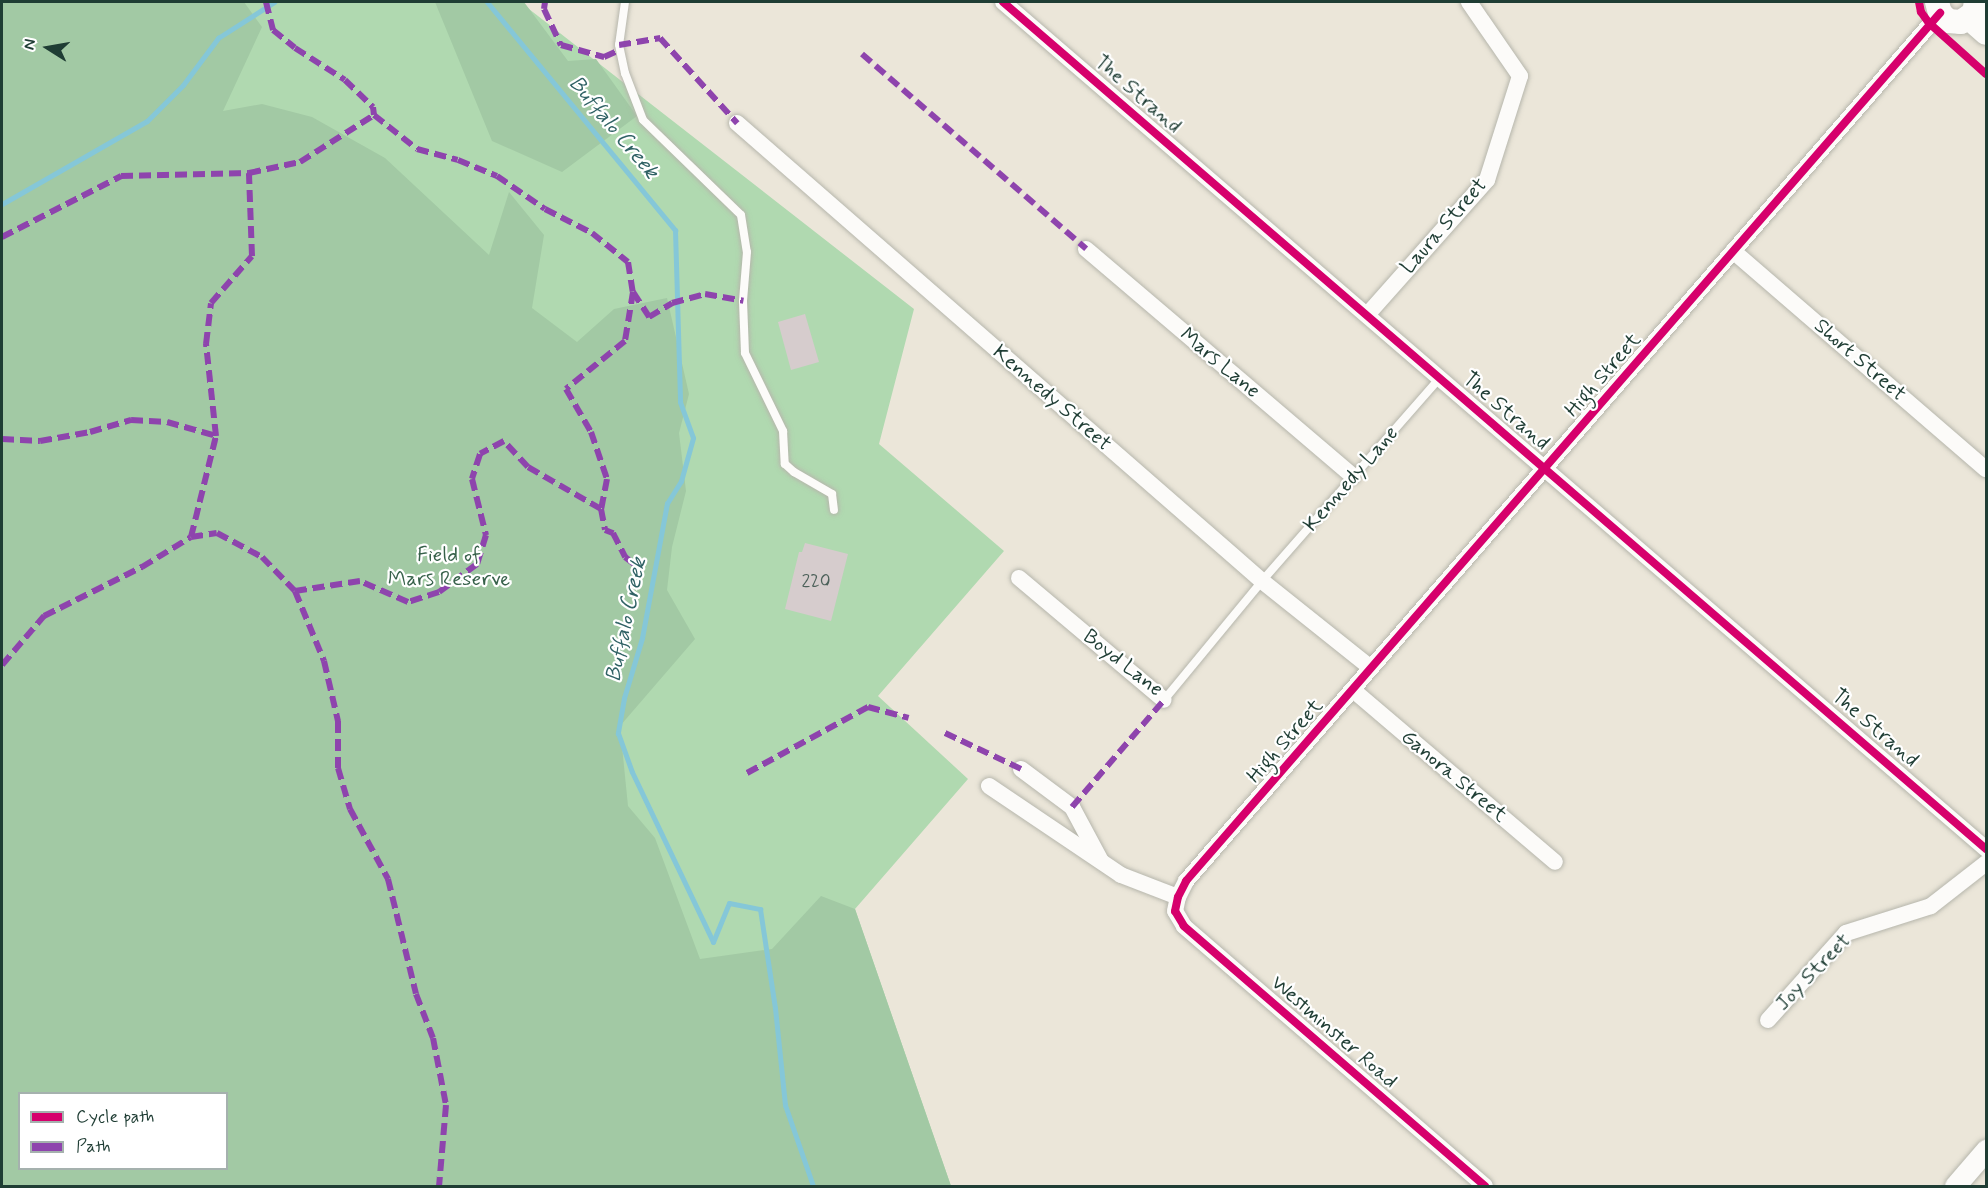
<!DOCTYPE html>
<style>
body{margin:0}
#map{position:relative;width:1988px;height:1188px;overflow:hidden;background:#ebe6d9;font-family:Mynerve,sans-serif}
div>[style]{position:absolute}
[style*='--x']{left:calc(var(--x)*1px);top:calc(var(--y)*1px);width:calc(var(--w)*1px);rotate:calc(var(--a)*1deg)}
.green>*{inset:0;background:#b0d9b0}
.forest>*{inset:0;background:#a2c9a4}
.stream>*{height:5px;margin:-2.5px;padding:0 2.5px;transform-origin:2.5px;border-radius:2.5px;background:#85c7d8}
.building>*{inset:0;background:#d6cccd}
.roads{filter:drop-shadow(0 0 2px #b6b6ac) drop-shadow(0 0 2px #b6b6ac)}
.service>*{height:8px;margin:-4px;padding:0 4px;transform-origin:4px;border-radius:4px;background:#fcfbf9}
.minor>*{height:16px;margin:-8px;padding:0 8px;transform-origin:8px;border-radius:8px;background:#fcfbf9}
.tertiary>*{height:21px;margin:-10.5px;padding:0 10.5px;transform-origin:10.5px;border-radius:10.5px;background:#fcfbf9}
.secondary>*{height:24px;margin:-12px;padding:0 12px;transform-origin:12px;border-radius:12px;background:#fcfbf9}
.quiet>*{height:6px;margin-top:-3px;transform-origin:0;background:repeating-linear-gradient(90deg,#8e44ad 0 12px,transparent 0 18px)}
.cycleway>*{height:8px;margin:-4px;padding:0 4px;transform-origin:4px;border-radius:4px;background:#d6006c}
span{translate:-50% -50%;white-space:nowrap;text-align:center;line-height:1.15;-webkit-text-stroke:4.5px #fff;paint-order:stroke}
.number-label{font-size:18px;color:#4d615a}
.number-label span{-webkit-text-stroke-width:0}
.street-label{font-size:21px;color:#1f3d34}
.park-label{font-size:21px;color:#37614a}
.water-label{font-size:22px;color:#306265;font-style:italic}
.frame{position:absolute;inset:0;border:3px solid #1f3d34;pointer-events:none}
.legend{position:absolute;left:18px;top:1092px;width:210px;height:78px;box-sizing:border-box;background:#fff;border:2px solid #a5b1ae;margin:0;padding:8px 10px;list-style:none;font-size:18px;color:#1f3d34}
.legend li{display:flex;align-items:center;gap:12px;height:30px}
.legend b{width:30px;border:2px solid #a5b1ae}
.north{position:absolute;left:18px;top:18px;width:60px;height:60px;-webkit-text-stroke:4px #fff;paint-order:stroke;rotate:281deg;font-size:16px;font-weight:700;line-height:24px;text-align:center;color:#1f3d34}
.north::after{content:'';display:block;margin:auto;width:21px;height:27px;background:#1f3d34;clip-path:polygon(50% 0,100% 100%,50% 72%,0 100%)}
</style>
<div id="map">
<div class="green">
<div style="clip-path:polygon(evenodd,2px 2px,520px 2px,914px 309px,879px 444px,1004px 551px,878px 696px,968px 779px,855px 909px,951px 1186px,2px 1186px,2px 2px,20px 1094px,226px 1094px,226px 1168px,20px 1168px,20px 1094px)"></div>
</div>
<div class="forest">
<div style="clip-path:polygon(evenodd,2px 2px,244px 2px,262px 27px,223px 111px,262px 104px,312px 117px,385px 158px,489px 255px,509px 192px,544px 235px,532px 308px,577px 342px,614px 309px,667px 298px,689px 394px,679px 433px,686px 491px,672px 547px,667px 590px,695px 639px,620px 726px,628px 806px,655px 838px,700px 959px,772px 949px,821px 896px,855px 909px,951px 1186px,2px 1186px,2px 2px,20px 1094px,226px 1094px,226px 1168px,20px 1168px,20px 1094px)"></div>
<div style="clip-path:polygon(435px 2px,524px 2px,568px 61px,596px 59px,637px 116px,562px 172px,492px 141px)"></div>
</div>
<div class="stream">
<div style="--x:487;--y:2;--w:296;--a:50.5"></div>
<div style="--x:675;--y:230;--w:172;--a:88.3"></div>
<div style="--x:680;--y:402;--w:38;--a:70"></div>
<div style="--x:693;--y:438;--w:45;--a:105.6"></div>
<div style="--x:681;--y:481;--w:26;--a:122"></div>
<div style="--x:667;--y:503;--w:137;--a:100.5"></div>
<div style="--x:642;--y:638;--w:63;--a:106.7"></div>
<div style="--x:624;--y:698;--w:36;--a:100"></div>
<div style="--x:618;--y:733;--w:41;--a:70.3"></div>
<div style="--x:632;--y:772;--w:188;--a:64.5"></div>
<div style="--x:713;--y:942;--w:42;--a:-67.7"></div>
<div style="--x:729;--y:903;--w:32;--a:11"></div>
<div style="--x:760;--y:909;--w:100;--a:81.4"></div>
<div style="--x:775;--y:1008;--w:98;--a:84.1"></div>
<div style="--x:785;--y:1105;--w:86;--a:70.9"></div>
<div style="--x:2;--y:204;--w:167;--a:-29.8"></div>
<div style="--x:147;--y:121;--w:51;--a:-45"></div>
<div style="--x:183;--y:85;--w:59;--a:-53.3"></div>
<div style="--x:218;--y:38;--w:67;--a:-32.7"></div>
</div>
<div class="building">
<div style="clip-path:polygon(805px 314px,819px 362px,791px 370px,778px 322px)"></div>
<div style="clip-path:polygon(805px 543px,848px 554px,831px 621px,785px 609px,799px 552px,802px 552px)"></div>
</div>
<div class="roads">
<div class="service">
<div style="--x:625;--y:2;--w:43;--a:97.9"></div>
<div style="--x:619;--y:45;--w:29;--a:78"></div>
<div style="--x:625;--y:73;--w:50;--a:69"></div>
<div style="--x:643;--y:120;--w:136;--a:44.1"></div>
<div style="--x:741;--y:215;--w:37;--a:81"></div>
<div style="--x:747;--y:252;--w:49;--a:94.7"></div>
<div style="--x:743;--y:301;--w:52;--a:87.8"></div>
<div style="--x:745;--y:353;--w:87;--a:64"></div>
<div style="--x:783;--y:431;--w:33;--a:87"></div>
<div style="--x:785;--y:464;--w:12;--a:42"></div>
<div style="--x:794;--y:472;--w:44;--a:30.1"></div>
<div style="--x:832;--y:494;--w:16;--a:83"></div>
<div style="--x:1164;--y:700;--w:154;--a:-50.5"></div>
<div style="--x:1262;--y:581;--w:270;--a:-48.8"></div>
</div>
<div class="minor">
<div style="--x:1003;--y:2;--w:1298;--a:40.75"></div>
<div style="--x:737;--y:123;--w:697;--a:41.1"></div>
<div style="--x:1262;--y:581;--w:139;--a:38.6"></div>
<div style="--x:1086;--y:249;--w:350;--a:40.4"></div>
<div style="--x:1733;--y:251;--w:334;--a:40.8"></div>
<div style="--x:1367;--y:315;--w:181;--a:-48.4"></div>
<div style="--x:1487;--y:180;--w:109;--a:-72.4"></div>
<div style="--x:1520;--y:76;--w:90;--a:-124.6"></div>
<div style="--x:1019;--y:578;--w:189;--a:40.1"></div>
<div style="--x:1353;--y:690;--w:265;--a:40.4"></div>
<div style="--x:1021;--y:769;--w:64;--a:36.7"></div>
<div style="--x:1072;--y:807;--w:61;--a:61.8"></div>
<div style="--x:989;--y:786;--w:159;--a:34"></div>
<div style="--x:1121;--y:875;--w:61;--a:21.1"></div>
<div style="--x:1768;--y:1020;--w:117;--a:-48.1"></div>
<div style="--x:1846;--y:933;--w:89;--a:-17.6"></div>
<div style="--x:1931;--y:906;--w:70;--a:-38"></div>
<div style="--x:1485;--y:1186;--w:398;--a:-139.2"></div>
<div style="--x:1184;--y:926;--w:17;--a:-121"></div>
<div style="--x:1175;--y:911;--w:14;--a:-78"></div>
<div style="--x:1178;--y:897;--w:18;--a:-63"></div>
<div style="--x:1186;--y:881;--w:1150;--a:-49.02"></div>
</div>
<div class="tertiary">
<div style="--x:1955;--y:1186;--w:48;--a:-49.3"></div>
</div>
<div class="secondary">
<div style="--x:1937;--y:2;--w:11;--a:75"></div>
<div style="--x:1940;--y:13;--w:11;--a:45"></div>
<div style="--x:1948;--y:21;--w:13;--a:4"></div>
<div style="--x:1961;--y:22;--w:16;--a:-35"></div>
<div style="--x:1974;--y:13;--w:11;--a:-80"></div>
<div style="--x:1969;--y:18;--w:23;--a:41"></div>
</div>
</div>
<div class="quiet">
<div style="--x:266;--y:2;--w:29;--a:76"></div>
<div style="--x:273;--y:30;--w:28;--a:39"></div>
<div style="--x:295;--y:48;--w:59;--a:32.6"></div>
<div style="--x:345;--y:80;--w:39;--a:44"></div>
<div style="--x:373;--y:107;--w:8;--a:83"></div>
<div style="--x:545;--y:2;--w:7;--a:98"></div>
<div style="--x:544;--y:9;--w:40;--a:65"></div>
<div style="--x:561;--y:45;--w:45;--a:15.6"></div>
<div style="--x:604;--y:57;--w:17;--a:-24"></div>
<div style="--x:619;--y:45;--w:42;--a:-9.7"></div>
<div style="--x:660;--y:38;--w:115;--a:47.8"></div>
<div style="--x:862;--y:54;--w:297;--a:41"></div>
<div style="--x:2;--y:237;--w:134;--a:-27.1"></div>
<div style="--x:121;--y:176;--w:128;--a:-1.3"></div>
<div style="--x:249;--y:173;--w:52;--a:-12.2"></div>
<div style="--x:300;--y:162;--w:88;--a:-32.4"></div>
<div style="--x:374;--y:115;--w:55;--a:38.3"></div>
<div style="--x:417;--y:149;--w:42;--a:15"></div>
<div style="--x:458;--y:160;--w:42;--a:22.3"></div>
<div style="--x:497;--y:176;--w:58;--a:34.5"></div>
<div style="--x:545;--y:209;--w:53;--a:27.1"></div>
<div style="--x:592;--y:233;--w:46;--a:38.9"></div>
<div style="--x:628;--y:262;--w:30;--a:81"></div>
<div style="--x:633;--y:292;--w:50;--a:99.3"></div>
<div style="--x:625;--y:341;--w:76;--a:140.9"></div>
<div style="--x:566;--y:389;--w:50;--a:59.8"></div>
<div style="--x:591;--y:432;--w:50;--a:71.2"></div>
<div style="--x:607;--y:479;--w:31;--a:101"></div>
<div style="--x:601;--y:509;--w:84;--a:-150.1"></div>
<div style="--x:528;--y:467;--w:35;--a:-133"></div>
<div style="--x:504;--y:441;--w:27;--a:152"></div>
<div style="--x:480;--y:454;--w:26;--a:108"></div>
<div style="--x:472;--y:479;--w:58;--a:76"></div>
<div style="--x:486;--y:535;--w:30;--a:107"></div>
<div style="--x:477;--y:564;--w:47;--a:143.6"></div>
<div style="--x:439;--y:592;--w:33;--a:162"></div>
<div style="--x:408;--y:602;--w:52;--a:-156.4"></div>
<div style="--x:360;--y:581;--w:66;--a:171.3"></div>
<div style="--x:633;--y:292;--w:30;--a:57"></div>
<div style="--x:649;--y:317;--w:27;--a:-31"></div>
<div style="--x:672;--y:303;--w:34;--a:-15"></div>
<div style="--x:705;--y:294;--w:39;--a:10"></div>
<div style="--x:2;--y:439;--w:38;--a:3"></div>
<div style="--x:40;--y:441;--w:51;--a:-10.2"></div>
<div style="--x:90;--y:432;--w:43;--a:-16.3"></div>
<div style="--x:131;--y:420;--w:36;--a:3"></div>
<div style="--x:167;--y:422;--w:51;--a:15.9"></div>
<div style="--x:601;--y:509;--w:21;--a:79"></div>
<div style="--x:605;--y:530;--w:9;--a:21"></div>
<div style="--x:613;--y:533;--w:27;--a:63"></div>
<div style="--x:625;--y:557;--w:15;--a:37"></div>
<div style="--x:191;--y:537;--w:104;--a:-76.1"></div>
<div style="--x:216;--y:436;--w:93;--a:-96.2"></div>
<div style="--x:206;--y:344;--w:41;--a:-83"></div>
<div style="--x:211;--y:303;--w:62;--a:-48.9"></div>
<div style="--x:252;--y:256;--w:83;--a:-92.1"></div>
<div style="--x:2;--y:665;--w:65;--a:-49.4"></div>
<div style="--x:44;--y:616;--w:110;--a:-26.6"></div>
<div style="--x:142;--y:567;--w:57;--a:-31.5"></div>
<div style="--x:191;--y:537;--w:26;--a:-9"></div>
<div style="--x:217;--y:533;--w:51;--a:28.1"></div>
<div style="--x:262;--y:557;--w:47;--a:45.9"></div>
<div style="--x:295;--y:591;--w:76;--a:67.5"></div>
<div style="--x:324;--y:661;--w:62;--a:76.9"></div>
<div style="--x:338;--y:721;--w:47;--a:90"></div>
<div style="--x:338;--y:768;--w:43;--a:73.7"></div>
<div style="--x:350;--y:809;--w:80;--a:61.5"></div>
<div style="--x:388;--y:879;--w:118;--a:76.3"></div>
<div style="--x:416;--y:994;--w:47;--a:68.9"></div>
<div style="--x:433;--y:1038;--w:68;--a:79"></div>
<div style="--x:446;--y:1105;--w:81;--a:94.9"></div>
<div style="--x:945;--y:733;--w:84;--a:25.3"></div>
<div style="--x:747;--y:773;--w:138;--a:-28.6"></div>
<div style="--x:868;--y:707;--w:42;--a:15"></div>
<div style="--x:1072;--y:807;--w:141;--a:-49.3"></div>
</div>
<div class="cycleway">
<div style="--x:1003;--y:2;--w:1298;--a:40.75"></div>
<div style="--x:1919;--y:2;--w:10;--a:79"></div>
<div style="--x:1921;--y:12;--w:14;--a:54"></div>
<div style="--x:1929;--y:23;--w:76;--a:41.8"></div>
<div style="--x:1485;--y:1186;--w:398;--a:-139.2"></div>
<div style="--x:1184;--y:926;--w:17;--a:-121"></div>
<div style="--x:1175;--y:911;--w:14;--a:-78"></div>
<div style="--x:1178;--y:897;--w:18;--a:-63"></div>
<div style="--x:1186;--y:881;--w:1150;--a:-49.02"></div>
</div>
<div class="number-label">
<span style="left:816px;top:581px">220</span>
</div>
<div class="street-label">
<span style="left:1138px;top:94px;rotate:41deg">The Strand</span>
<span style="left:1444px;top:226px;rotate:-49deg">Laura Street</span>
<span style="left:1860px;top:360px;rotate:41deg">Short Street</span>
<span style="left:1220px;top:363px;rotate:40deg">Mars Lane</span>
<span style="left:1603px;top:375px;rotate:-49deg">High Street</span>
<span style="left:1052px;top:398px;rotate:41deg">Kennedy Street</span>
<span style="left:1506px;top:411px;rotate:41deg">The Strand</span>
<span style="left:1351px;top:479px;rotate:-49deg">Kennedy Lane</span>
<span style="left:1123px;top:663px;rotate:38deg">Boyd Lane</span>
<span style="left:1875px;top:728px;rotate:41deg">The Strand</span>
<span style="left:1285px;top:741px;rotate:-49deg">High Street</span>
<span style="left:1454px;top:776px;rotate:40deg">Ganora Street</span>
<span style="left:1813px;top:972px;rotate:-46deg">Joy Street</span>
<span style="left:1334px;top:1032px;rotate:41deg">Westminster Road</span>
</div>
<div class="park-label">
<span style="left:449px;top:567px">Field of<br>Mars Reserve</span>
</div>
<div class="water-label">
<span style="left:613px;top:128px;rotate:50deg">Buffalo Creek</span>
<span style="left:627px;top:620px;rotate:-78deg">Buffalo Creek</span>
</div>
<div class="frame"></div>
<ul class="legend">
<li><b style="height:8px;background:#d6006c"></b>Cycle path</li>
<li><b style="height:8px;background:#8e44ad"></b>Path</li>
</ul>
<div class="north">N</div>
</div>
